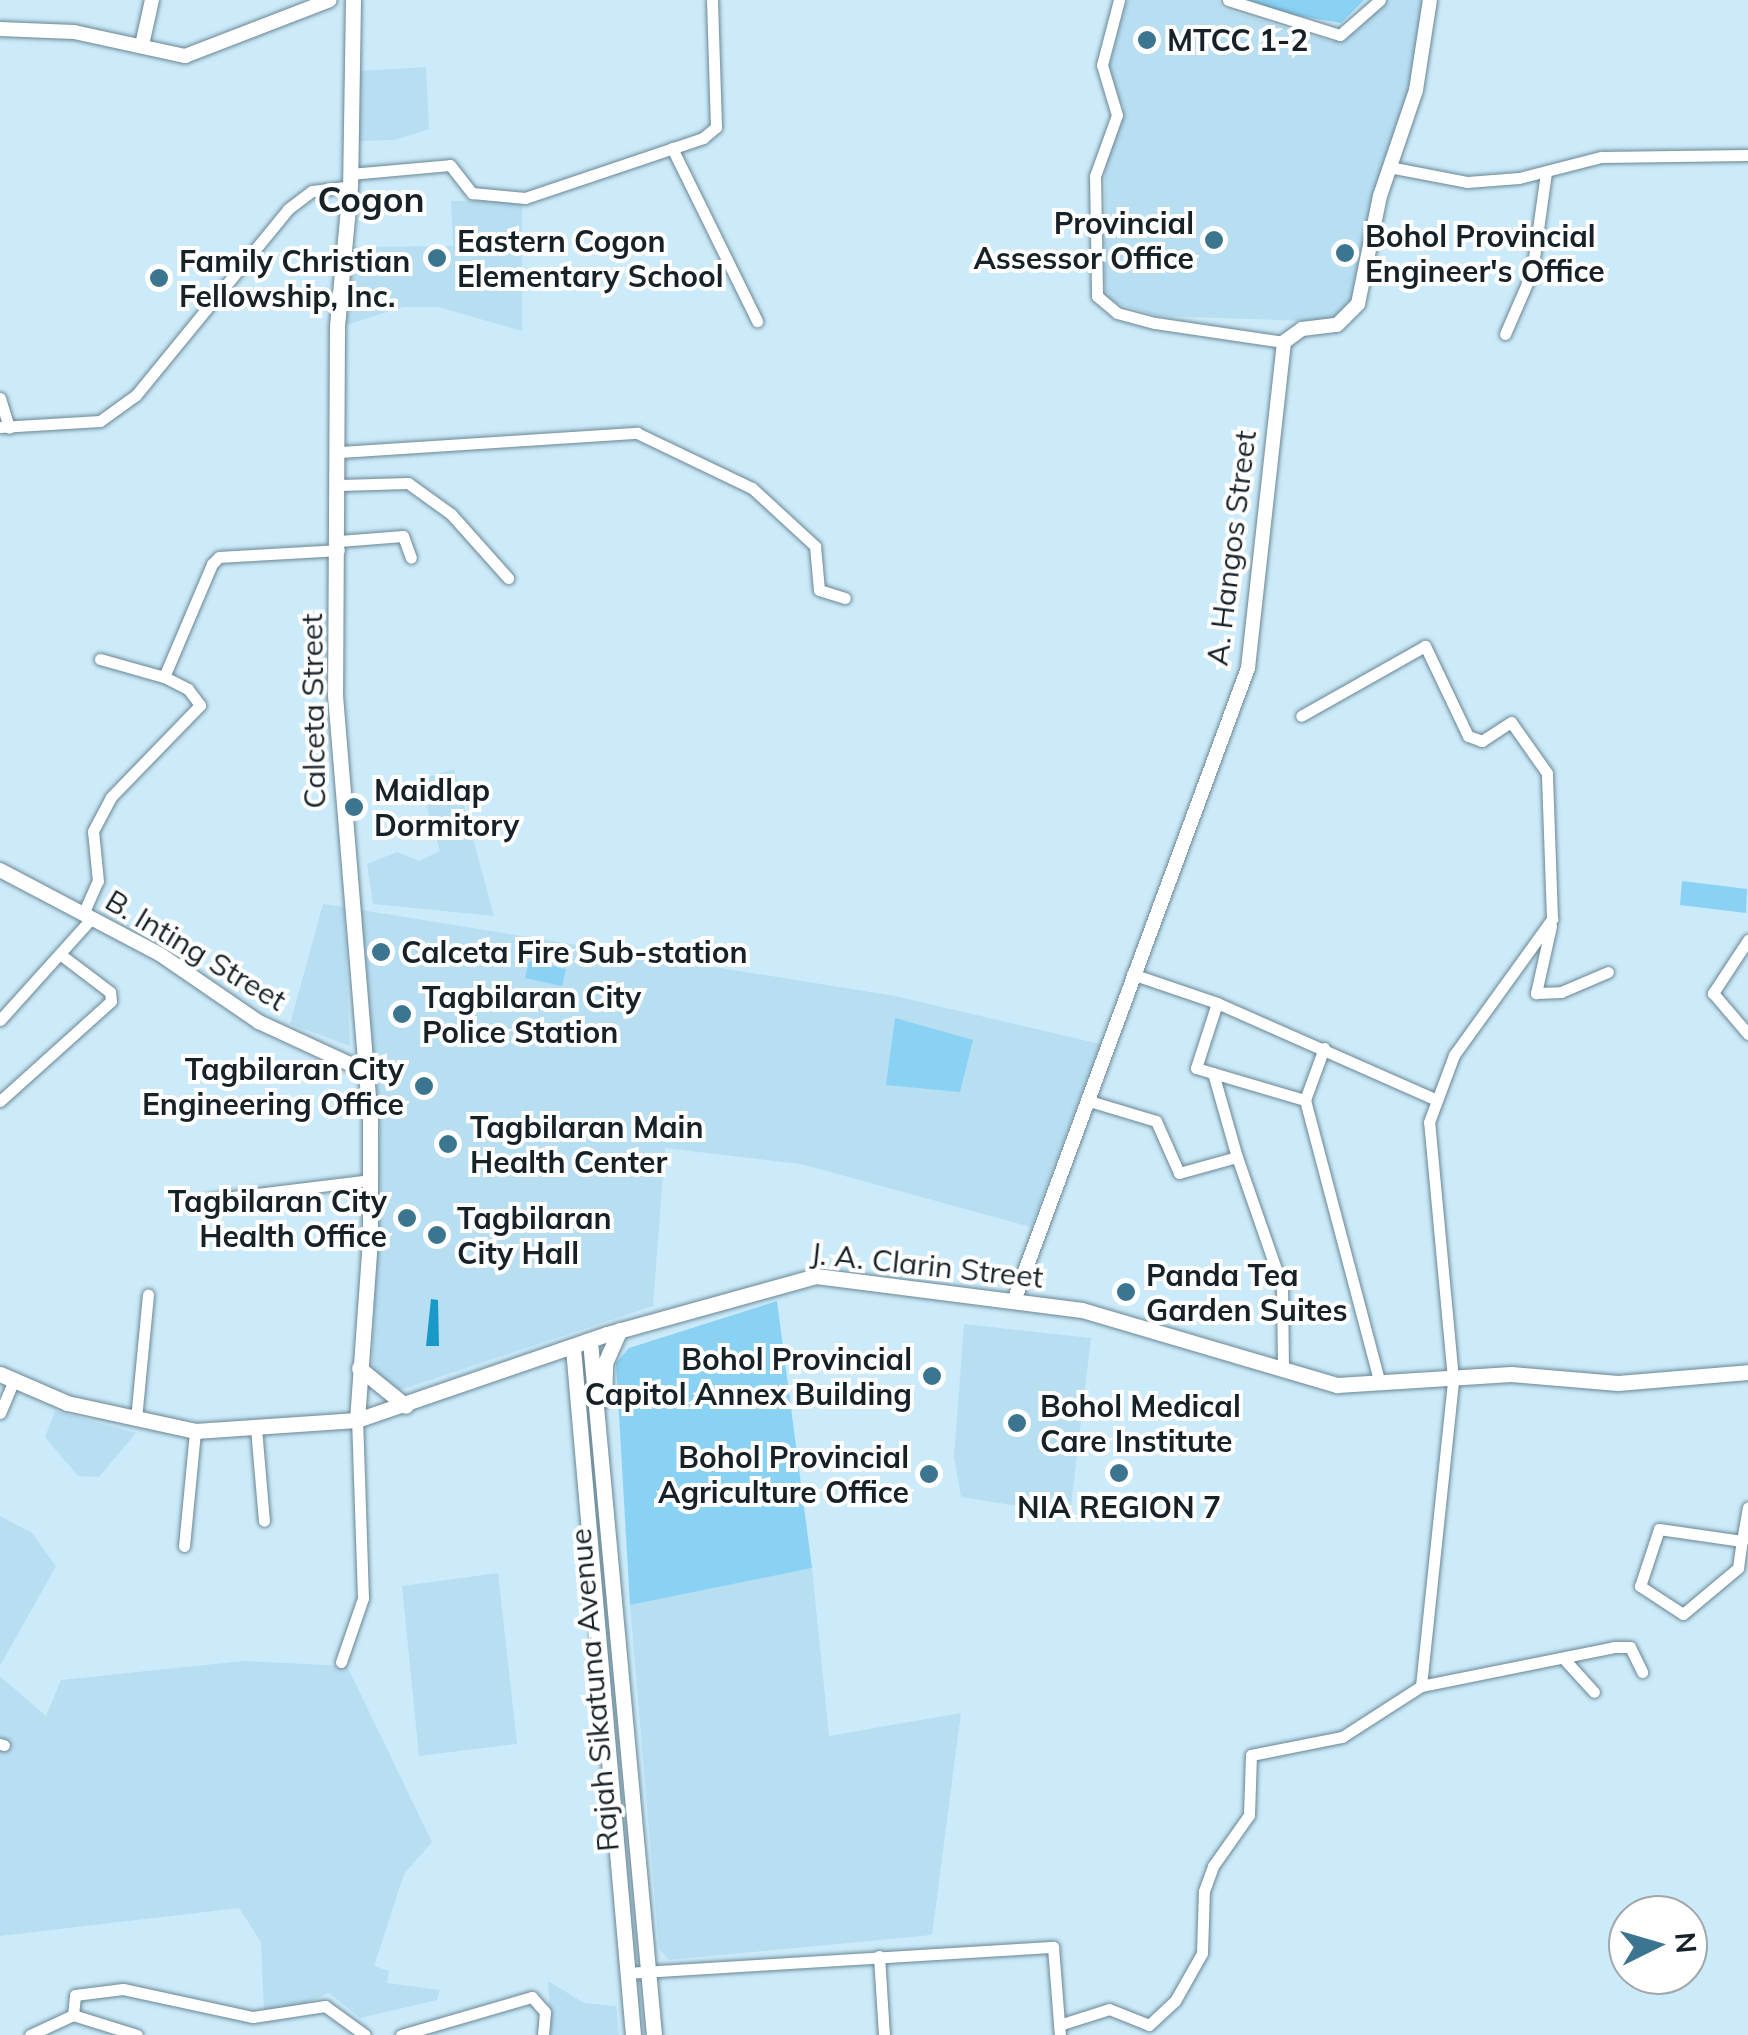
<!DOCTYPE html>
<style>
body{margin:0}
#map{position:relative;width:1748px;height:2035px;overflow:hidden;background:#ccebfa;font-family:Mulish,sans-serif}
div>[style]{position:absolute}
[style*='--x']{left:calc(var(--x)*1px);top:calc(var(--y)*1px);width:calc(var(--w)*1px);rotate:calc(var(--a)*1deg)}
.built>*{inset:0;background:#b8def2}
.green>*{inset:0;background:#89d2f4}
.water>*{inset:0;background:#1999c7}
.roads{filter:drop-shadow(0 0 2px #6a8694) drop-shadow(0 0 2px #6a8694)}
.minor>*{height:11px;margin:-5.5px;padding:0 5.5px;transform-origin:5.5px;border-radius:5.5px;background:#fff}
.tertiary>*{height:14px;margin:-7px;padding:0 7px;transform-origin:7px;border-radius:7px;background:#fff}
.secondary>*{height:15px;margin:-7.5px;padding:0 7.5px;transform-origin:7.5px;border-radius:7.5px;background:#fff}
.dots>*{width:28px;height:28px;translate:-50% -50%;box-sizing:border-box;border:5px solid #fff;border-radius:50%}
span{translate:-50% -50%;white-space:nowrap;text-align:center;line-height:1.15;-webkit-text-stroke:8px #fff;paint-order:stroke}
.poi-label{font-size:30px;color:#172228;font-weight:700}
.left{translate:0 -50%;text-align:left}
.right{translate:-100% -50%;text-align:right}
.street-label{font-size:30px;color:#172228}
.quarter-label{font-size:35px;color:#172228;font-weight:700}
.north{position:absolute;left:1608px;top:1895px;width:100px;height:100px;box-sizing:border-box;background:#fff;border:2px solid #a2a7a9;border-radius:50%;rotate:85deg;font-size:28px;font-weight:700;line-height:40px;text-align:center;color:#172228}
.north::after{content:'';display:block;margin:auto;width:35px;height:45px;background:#3c758f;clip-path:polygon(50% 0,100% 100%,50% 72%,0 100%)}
</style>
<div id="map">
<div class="built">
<div style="clip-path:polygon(1127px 0,1218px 0,1223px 9px,1332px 42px,1357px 31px,1387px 0,1424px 0,1411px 99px,1355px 300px,1340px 322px,1158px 316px,1105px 300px,1105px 167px,1124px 108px,1106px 77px)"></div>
<div style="clip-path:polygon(426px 67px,429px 129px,395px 140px,358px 141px,358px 71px)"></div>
<div style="clip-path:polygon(451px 201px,522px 201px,522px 331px,438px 307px,403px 307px,346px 325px,351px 247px,453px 246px)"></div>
<div style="clip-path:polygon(454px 769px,494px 916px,373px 904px,367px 864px,397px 852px,419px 861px,440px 851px,419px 780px)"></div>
<div style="clip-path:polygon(323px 904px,344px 907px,350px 1046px,290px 1024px)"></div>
<div style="clip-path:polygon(361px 910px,895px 996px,1100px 1044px,1031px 1227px,801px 1164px,665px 1148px,653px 1306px,394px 1392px,372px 1376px,380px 1129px)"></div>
<div style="clip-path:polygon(964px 1324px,1091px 1338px,1070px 1514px,961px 1497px,954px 1457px)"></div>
<div style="clip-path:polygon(55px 1411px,136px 1433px,99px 1477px,78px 1476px,45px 1437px)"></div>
<div style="clip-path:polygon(0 1516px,32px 1533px,56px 1566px,0 1666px)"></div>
<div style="clip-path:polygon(812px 1568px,829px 1736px,961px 1713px,932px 1935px,669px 1960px,659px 1949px,630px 1605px)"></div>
<div style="clip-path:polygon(498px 1573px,517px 1744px,419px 1756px,402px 1586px)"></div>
<div style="clip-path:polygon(243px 1661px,347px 1666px,432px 1842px,404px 1874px,374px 1966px,389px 1971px,387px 1983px,440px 1990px,437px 2000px,360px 2018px,329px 1993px,287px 2011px,264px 2013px,261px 1942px,239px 1908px,0 1936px,0 1676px,46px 1716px,61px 1680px)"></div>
<div style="clip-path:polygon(548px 1981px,584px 2003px,616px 2006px,619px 2035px,551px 2035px)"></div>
</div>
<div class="green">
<div style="clip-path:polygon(1245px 0,1364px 0,1341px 23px,1258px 9px)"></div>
<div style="clip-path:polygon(1682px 881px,1747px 889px,1746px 913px,1680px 905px)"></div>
<div style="clip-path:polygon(529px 961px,566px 969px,562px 986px,525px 978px)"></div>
<div style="clip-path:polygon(895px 1018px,973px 1040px,960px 1092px,886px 1085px)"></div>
<div style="clip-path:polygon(777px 1301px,812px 1568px,630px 1605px,616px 1363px,629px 1348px)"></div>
</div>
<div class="water">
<div style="clip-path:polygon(431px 1299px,438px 1300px,439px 1346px,426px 1346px)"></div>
</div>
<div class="roads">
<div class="minor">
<div style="--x:1119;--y:0;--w:67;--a:104.7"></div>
<div style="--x:1102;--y:65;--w:52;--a:73.3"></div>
<div style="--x:1117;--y:115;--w:65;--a:109.8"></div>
<div style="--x:1095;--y:176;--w:120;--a:89"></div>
<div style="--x:1097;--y:296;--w:26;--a:40"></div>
<div style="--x:1117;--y:313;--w:39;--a:15"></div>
<div style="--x:1155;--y:323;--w:130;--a:8.4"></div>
<div style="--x:1228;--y:0;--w:117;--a:17.4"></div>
<div style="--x:1340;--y:35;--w:53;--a:-41.2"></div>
<div style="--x:672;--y:148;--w:193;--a:63.8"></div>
<div style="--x:1389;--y:167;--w:79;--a:10.9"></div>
<div style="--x:1467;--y:182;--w:52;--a:-4.4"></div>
<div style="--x:1519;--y:178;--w:85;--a:-14.4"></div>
<div style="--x:1601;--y:157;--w:147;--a:-0.8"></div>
<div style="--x:350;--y:174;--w:100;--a:-5.1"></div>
<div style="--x:450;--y:165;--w:36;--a:52"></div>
<div style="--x:472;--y:193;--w:53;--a:5.4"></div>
<div style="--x:525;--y:198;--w:188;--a:-18.6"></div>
<div style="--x:703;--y:138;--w:17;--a:-40"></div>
<div style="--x:716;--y:127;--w:127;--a:-91.8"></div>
<div style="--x:1505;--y:334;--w:68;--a:-66.5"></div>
<div style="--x:1532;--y:272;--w:101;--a:-82"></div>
<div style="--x:0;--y:398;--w:31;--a:73"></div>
<div style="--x:0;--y:427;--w:100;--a:-3.4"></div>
<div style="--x:100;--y:421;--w:44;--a:-35.8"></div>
<div style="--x:136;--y:395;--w:240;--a:-50.7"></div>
<div style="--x:288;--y:209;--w:30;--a:-37"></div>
<div style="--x:312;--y:191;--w:38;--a:-7"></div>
<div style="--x:340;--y:452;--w:298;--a:-3.7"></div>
<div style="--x:637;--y:433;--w:127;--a:25.6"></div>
<div style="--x:752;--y:488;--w:86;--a:42.6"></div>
<div style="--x:815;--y:546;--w:44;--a:84.8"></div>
<div style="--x:819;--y:590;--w:27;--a:17"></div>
<div style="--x:340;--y:485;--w:68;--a:-1.7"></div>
<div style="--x:408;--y:483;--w:53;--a:35.8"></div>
<div style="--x:451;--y:514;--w:86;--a:48.3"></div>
<div style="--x:339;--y:541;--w:64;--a:-4.5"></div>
<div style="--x:403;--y:536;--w:23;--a:70"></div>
<div style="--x:100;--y:659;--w:66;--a:15.7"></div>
<div style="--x:83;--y:914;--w:36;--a:-66"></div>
<div style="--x:98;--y:881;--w:50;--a:-95.7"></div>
<div style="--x:93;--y:831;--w:38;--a:-62"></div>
<div style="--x:111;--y:797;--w:128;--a:-45.9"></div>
<div style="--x:200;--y:705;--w:20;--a:-127"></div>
<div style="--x:188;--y:689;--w:27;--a:-153"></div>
<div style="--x:164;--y:677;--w:123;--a:-67"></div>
<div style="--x:212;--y:564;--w:10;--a:-45"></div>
<div style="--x:219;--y:557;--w:120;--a:-3.3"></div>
<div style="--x:1551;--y:926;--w:69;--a:102.6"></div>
<div style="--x:1536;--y:993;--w:25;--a:-2"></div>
<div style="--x:1561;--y:992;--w:51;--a:-23.1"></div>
<div style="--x:1748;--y:940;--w:64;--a:123.4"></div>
<div style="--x:1713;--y:993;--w:54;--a:49.5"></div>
<div style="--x:1132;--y:974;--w:90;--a:18.8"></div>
<div style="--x:1217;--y:1003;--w:240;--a:23.8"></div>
<div style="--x:1217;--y:1003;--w:68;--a:107.9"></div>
<div style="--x:1196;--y:1068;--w:114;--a:16.4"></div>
<div style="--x:0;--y:1020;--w:136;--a:-48"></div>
<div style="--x:1324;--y:1048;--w:55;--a:110.1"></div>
<div style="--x:1305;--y:1100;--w:293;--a:75.2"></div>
<div style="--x:1213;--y:1073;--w:87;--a:74.1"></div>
<div style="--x:1086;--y:1100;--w:73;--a:16.7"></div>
<div style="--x:1156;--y:1121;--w:57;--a:66.1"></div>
<div style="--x:1179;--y:1173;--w:60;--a:-15.4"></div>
<div style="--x:1237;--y:1157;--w:137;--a:70.8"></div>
<div style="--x:1282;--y:1286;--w:85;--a:89.3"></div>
<div style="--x:0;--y:1101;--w:149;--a:-42"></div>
<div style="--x:111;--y:1001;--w:9;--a:-96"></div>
<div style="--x:110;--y:992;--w:61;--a:-142.9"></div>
<div style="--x:207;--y:1200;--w:164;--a:-7"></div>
<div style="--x:0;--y:1413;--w:34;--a:-67"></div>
<div style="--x:136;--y:1419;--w:125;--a:-84.5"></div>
<div style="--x:256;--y:1428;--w:93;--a:85.1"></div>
<div style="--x:1742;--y:1541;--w:84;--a:-171.8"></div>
<div style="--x:1659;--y:1529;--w:60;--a:108.4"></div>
<div style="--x:1640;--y:1586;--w:51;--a:33.1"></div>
<div style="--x:1683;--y:1614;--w:72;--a:-39.9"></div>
<div style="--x:1738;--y:1568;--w:27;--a:-82"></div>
<div style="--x:1742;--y:1541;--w:34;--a:-80"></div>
<div style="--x:184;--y:1546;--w:116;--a:-84.5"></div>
<div style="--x:1565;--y:1660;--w:43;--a:47.8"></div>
<div style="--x:341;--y:1662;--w:68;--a:-71"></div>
<div style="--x:363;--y:1598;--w:178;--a:-91.9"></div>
<div style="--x:1421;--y:1686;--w:197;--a:-11.4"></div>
<div style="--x:1614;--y:1647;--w:16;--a:0"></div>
<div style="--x:1630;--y:1647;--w:28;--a:64"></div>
<div style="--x:0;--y:1744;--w:4;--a:14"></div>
<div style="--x:879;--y:1956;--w:79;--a:86.4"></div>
<div style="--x:627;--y:1973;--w:427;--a:-3.5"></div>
<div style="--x:1053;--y:1947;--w:88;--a:85.5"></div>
<div style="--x:73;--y:2015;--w:20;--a:-84"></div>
<div style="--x:75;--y:1995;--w:48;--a:-7.1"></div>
<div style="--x:123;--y:1989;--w:133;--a:12.2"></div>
<div style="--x:253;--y:2017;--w:73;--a:-8.7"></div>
<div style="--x:325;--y:2006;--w:49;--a:35.9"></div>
<div style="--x:1059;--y:2025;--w:52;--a:-17.7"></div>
<div style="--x:1109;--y:2009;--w:43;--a:21.8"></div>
<div style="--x:1149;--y:2025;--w:35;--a:-43"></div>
<div style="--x:1175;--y:2001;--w:55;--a:-60.6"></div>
<div style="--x:1202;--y:1953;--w:62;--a:-88.2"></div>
<div style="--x:1204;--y:1891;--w:27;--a:-70"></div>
<div style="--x:1213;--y:1866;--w:62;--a:-54.8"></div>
<div style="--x:1249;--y:1815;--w:60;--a:-88.1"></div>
<div style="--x:1251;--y:1755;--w:93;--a:-11.2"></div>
<div style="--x:1342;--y:1737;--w:94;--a:-32.8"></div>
<div style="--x:1421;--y:1686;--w:309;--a:-84"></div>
<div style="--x:1453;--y:1379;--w:258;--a:-95.3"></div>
<div style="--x:1429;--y:1122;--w:72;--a:-69.5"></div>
<div style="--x:1454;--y:1055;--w:168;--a:-54.2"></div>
<div style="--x:1552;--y:919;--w:146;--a:-92"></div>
<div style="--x:1547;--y:773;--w:62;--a:-125.2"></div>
<div style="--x:1511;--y:722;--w:35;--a:147"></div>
<div style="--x:1482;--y:741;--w:15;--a:-160"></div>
<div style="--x:1468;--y:736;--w:100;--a:-115.5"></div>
<div style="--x:1425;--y:646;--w:142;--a:150.6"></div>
<div style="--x:30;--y:2035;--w:47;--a:-24.9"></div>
<div style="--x:73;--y:2015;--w:67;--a:17.4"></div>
<div style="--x:401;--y:2035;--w:136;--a:-16.2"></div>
<div style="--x:532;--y:1997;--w:20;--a:49"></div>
<div style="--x:545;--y:2012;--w:23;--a:95"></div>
</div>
<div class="tertiary">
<div style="--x:0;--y:29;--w:74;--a:2.3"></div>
<div style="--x:74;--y:32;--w:114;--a:12.2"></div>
<div style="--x:185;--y:56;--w:155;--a:-21.1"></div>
<div style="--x:142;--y:45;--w:46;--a:-77.5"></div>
<div style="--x:0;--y:870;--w:182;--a:27.8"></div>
<div style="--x:161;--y:955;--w:119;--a:34.4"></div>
<div style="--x:259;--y:1022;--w:119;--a:24.8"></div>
<div style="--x:1014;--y:1301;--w:675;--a:-69.71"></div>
<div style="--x:1248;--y:668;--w:328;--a:-83.7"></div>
<div style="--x:1284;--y:342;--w:22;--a:-36"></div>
<div style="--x:1302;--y:329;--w:35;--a:-7"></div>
<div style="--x:1337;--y:325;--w:30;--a:-45"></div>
<div style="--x:1358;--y:304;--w:110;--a:-78.5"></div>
<div style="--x:1380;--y:196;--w:112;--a:-71.2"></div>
<div style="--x:1416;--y:90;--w:91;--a:-81.2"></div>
</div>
<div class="secondary">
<div style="--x:353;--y:0;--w:186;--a:90.9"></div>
<div style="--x:350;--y:186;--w:142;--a:95.3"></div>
<div style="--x:337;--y:327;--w:368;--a:90.3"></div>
<div style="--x:335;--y:695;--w:423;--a:85.3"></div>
<div style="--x:370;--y:1117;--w:122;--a:90"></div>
<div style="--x:370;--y:1239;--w:181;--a:94.1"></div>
<div style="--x:590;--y:1341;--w:697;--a:84.73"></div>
<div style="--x:573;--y:1348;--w:690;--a:85.01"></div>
<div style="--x:359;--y:1368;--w:60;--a:39"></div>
<div style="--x:0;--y:1374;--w:73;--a:23.4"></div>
<div style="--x:67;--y:1403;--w:131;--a:12.3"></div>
<div style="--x:195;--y:1431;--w:162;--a:-3.9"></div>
<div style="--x:357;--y:1420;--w:264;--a:-19"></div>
<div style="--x:607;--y:1334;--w:217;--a:-15.5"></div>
<div style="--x:816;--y:1276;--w:268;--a:7.3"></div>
<div style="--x:1082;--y:1310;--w:266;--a:16.4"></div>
<div style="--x:1337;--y:1385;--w:174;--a:-3.6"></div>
<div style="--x:1511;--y:1374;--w:107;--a:4.8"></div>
<div style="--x:1618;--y:1383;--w:130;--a:-4.8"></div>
<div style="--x:604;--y:1399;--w:36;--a:-88"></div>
<div style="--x:605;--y:1363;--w:36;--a:-66"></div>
</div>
</div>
<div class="dots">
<div style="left:1147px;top:40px;background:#3c758f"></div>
<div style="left:1214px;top:240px;background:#3c758f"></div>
<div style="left:1345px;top:253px;background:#3c758f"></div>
<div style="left:437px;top:258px;background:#3c758f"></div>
<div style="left:159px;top:278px;background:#3c758f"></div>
<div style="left:354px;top:807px;background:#3c758f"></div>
<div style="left:381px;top:952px;background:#3c758f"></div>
<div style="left:402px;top:1014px;background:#3c758f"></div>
<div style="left:424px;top:1086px;background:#3c758f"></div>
<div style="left:448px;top:1144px;background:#3c758f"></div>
<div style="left:407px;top:1218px;background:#3c758f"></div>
<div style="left:437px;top:1235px;background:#3c758f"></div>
<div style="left:1126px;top:1292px;background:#3c758f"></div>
<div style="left:932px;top:1376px;background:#3c758f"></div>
<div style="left:1017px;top:1423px;background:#3c758f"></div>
<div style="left:1119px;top:1473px;background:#3c758f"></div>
<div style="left:929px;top:1474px;background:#3c758f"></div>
</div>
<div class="poi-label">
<span class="left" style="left:1167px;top:40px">MTCC 1-2</span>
<span class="right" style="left:1194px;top:240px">Provincial<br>Assessor Office</span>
<span class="left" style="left:1365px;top:253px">Bohol Provincial<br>Engineer's Office</span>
<span class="left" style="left:457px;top:258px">Eastern Cogon<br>Elementary School</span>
<span class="left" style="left:179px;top:278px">Family Christian<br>Fellowship, Inc.</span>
<span class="left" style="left:374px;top:807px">Maidlap<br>Dormitory</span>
<span class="left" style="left:401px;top:952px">Calceta Fire Sub-station</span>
<span class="left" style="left:422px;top:1014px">Tagbilaran City<br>Police Station</span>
<span class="right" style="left:404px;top:1086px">Tagbilaran City<br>Engineering Office</span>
<span class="left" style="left:470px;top:1144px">Tagbilaran Main<br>Health Center</span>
<span class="right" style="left:387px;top:1218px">Tagbilaran City<br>Health Office</span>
<span class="left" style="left:457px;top:1235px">Tagbilaran<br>City Hall</span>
<span class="left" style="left:1146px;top:1292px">Panda Tea<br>Garden Suites</span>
<span class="right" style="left:912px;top:1376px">Bohol Provincial<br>Capitol Annex Building</span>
<span class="left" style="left:1040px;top:1423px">Bohol Medical<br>Care Institute</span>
<span class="right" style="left:909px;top:1474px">Bohol Provincial<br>Agriculture Office</span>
<span style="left:1119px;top:1507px">NIA REGION 7</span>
</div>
<div class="street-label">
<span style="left:1231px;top:548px;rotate:-83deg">A. Hangos Street</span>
<span style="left:313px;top:711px;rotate:-91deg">Calceta Street</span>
<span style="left:196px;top:950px;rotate:31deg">B. Inting Street</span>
<span style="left:927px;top:1265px;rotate:6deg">J. A. Clarin Street</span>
<span style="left:594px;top:1690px;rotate:-95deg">Rajah Sikatuna Avenue</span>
</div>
<div class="quarter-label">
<span style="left:371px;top:199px">Cogon</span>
</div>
<div class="north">N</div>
</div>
